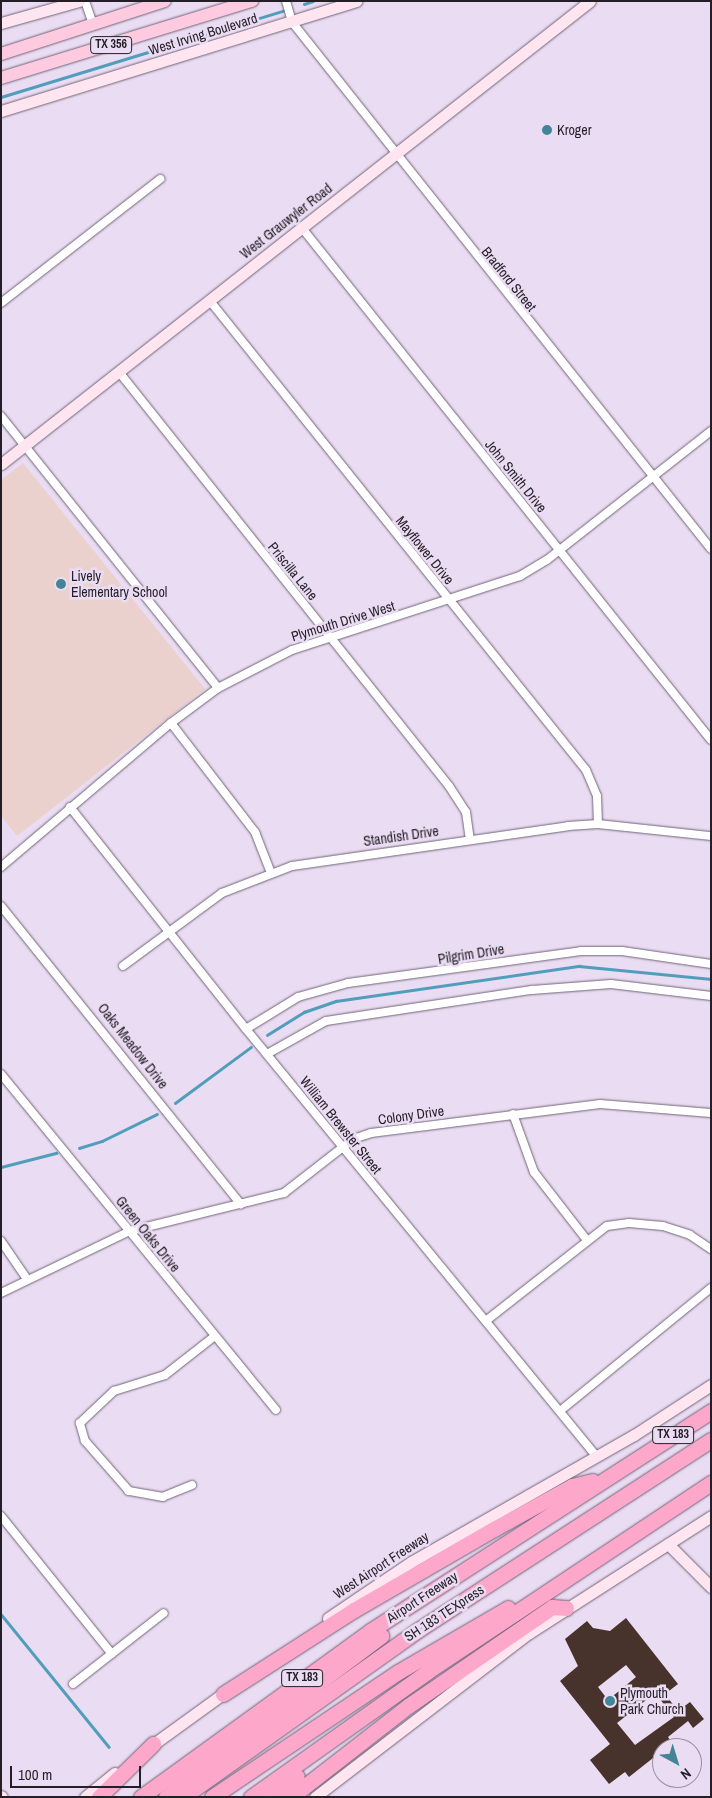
<!DOCTYPE html>
<style>
body{margin:0}
#map{position:relative;width:712px;height:1798px;overflow:hidden;background:#eadcf2;font-family:"Archivo Narrow",sans-serif}
div>[style]{position:absolute}
[style*='--x']{left:calc(var(--x)*1px);top:calc(var(--y)*1px);width:calc(var(--w)*1px);rotate:calc(var(--a)*1deg)}
.education>*{inset:0;background:#ebd1ce}
.stream>*{height:2.5px;margin:-1.25px;padding:0 1.25px;transform-origin:1.25px;border-radius:1.25px;background:#519dbc}
.building>*{inset:0;background:#48332c}
.roads{filter:drop-shadow(0 0 1px #706477) drop-shadow(0 0 1px #706477)}
.street>*{height:8px;margin:-4px;padding:0 4px;transform-origin:4px;border-radius:4px;background:#fff}
.secondary>*{height:11px;margin:-5.5px;padding:0 5.5px;transform-origin:5.5px;border-radius:5.5px;background:#fee5ef}
.primary>*{height:12px;margin:-6px;padding:0 6px;transform-origin:6px;border-radius:6px;background:#fecadf}
.highway>*{height:15px;margin:-7.5px;padding:0 7.5px;transform-origin:7.5px;border-radius:7.5px;background:#fda7ca}
.dots>*{width:14px;height:14px;translate:-50% -50%;box-sizing:border-box;border:2px solid #eadcf2;border-radius:50%}
span{translate:-50% -50%;white-space:nowrap;text-align:center;line-height:1.15;-webkit-text-stroke:5px #eadcf2;paint-order:stroke}
.shield-label span{padding:1px 4px;background:#eadcf2;border:1px solid;border-radius:4px;-webkit-text-stroke-width:0}
.shield-label{font-size:12px;color:#241f27;font-weight:700}
.street-label{font-size:14px;color:#241f27}
.poi-label{font-size:14px;color:#241f27}
.left{translate:0 -50%;text-align:left}
.frame{position:absolute;inset:0;border:2px solid #241f27;pointer-events:none}
.north{position:absolute;left:652px;top:1738px;width:50px;height:50px;box-sizing:border-box;background:#eadcf2;border:1px solid #9b90a1;border-radius:50%;rotate:141deg;font-size:14px;font-weight:700;line-height:20px;text-align:center;color:#241f27}
.north::after{content:'';display:block;margin:auto;width:18px;height:22px;background:#438596;clip-path:polygon(50% 0,100% 100%,50% 72%,0 100%)}
.scale{position:absolute;left:10px;top:1766px;width:131px;height:22px;box-sizing:border-box;border:2px solid #241f27;border-top:0;padding-left:6px;font-size:15px;line-height:18px;white-space:nowrap;color:#241f27;-webkit-text-stroke:4px #eadcf2;paint-order:stroke}
</style>
<div id="map">
<div class="education">
<div style="clip-path:polygon(23px 463px,205px 689px,17px 836px,1px 816px,1px 480px)"></div>
</div>
<div class="stream">
<div style="--x:304;--y:4;--w:9;--a:-18"></div>
<div style="--x:1;--y:97;--w:295;--a:-17"></div>
<div style="--x:267;--y:1035;--w:44;--a:-31.9"></div>
<div style="--x:304;--y:1012;--w:34;--a:-19"></div>
<div style="--x:336;--y:1001;--w:246;--a:-8.2"></div>
<div style="--x:579;--y:966;--w:133;--a:5.6"></div>
<div style="--x:175;--y:1103;--w:94;--a:-36.4"></div>
<div style="--x:79;--y:1148;--w:24;--a:-17"></div>
<div style="--x:102;--y:1141;--w:61;--a:-26.1"></div>
<div style="--x:1;--y:1167;--w:57;--a:-14.3"></div>
<div style="--x:1;--y:1614;--w:171;--a:50.9"></div>
</div>
<div class="building">
<div style="clip-path:polygon(evenodd,626px 1618px,678px 1684px,665px 1694px,678px 1711px,690px 1702px,704px 1719px,693px 1728px,688px 1721px,668px 1737px,672px 1743px,629px 1777px,625px 1772px,609px 1784px,590px 1760px,610px 1744px,560px 1681px,578px 1666px,565px 1639px,587px 1621px,593px 1628px,610px 1631px,626px 1618px,626px 1665px,636px 1677px,608px 1700px,598px 1687px,626px 1665px,626px 1618px,655px 1693px,674px 1717px,635px 1745px,617px 1723px,655px 1693px)"></div>
</div>
<div class="roads">
<div class="street">
<div style="--x:85;--y:1;--w:24;--a:71"></div>
<div style="--x:286;--y:1;--w:22;--a:74"></div>
<div style="--x:292;--y:22;--w:673;--a:51.51"></div>
<div style="--x:302;--y:228;--w:655;--a:51.38"></div>
<div style="--x:210;--y:301;--w:601;--a:51.28"></div>
<div style="--x:586;--y:770;--w:28;--a:67"></div>
<div style="--x:597;--y:796;--w:28;--a:88"></div>
<div style="--x:1;--y:303;--w:202;--a:-37.9"></div>
<div style="--x:119;--y:372;--w:529;--a:51.44"></div>
<div style="--x:449;--y:786;--w:31;--a:57"></div>
<div style="--x:466;--y:812;--w:27;--a:82"></div>
<div style="--x:1;--y:416;--w:348;--a:51.4"></div>
<div style="--x:171;--y:723;--w:138;--a:52.4"></div>
<div style="--x:255;--y:832;--w:44;--a:68.7"></div>
<div style="--x:70;--y:807;--w:283;--a:51.6"></div>
<div style="--x:246;--y:1029;--w:554;--a:50.65"></div>
<div style="--x:1;--y:867;--w:223;--a:-40.3"></div>
<div style="--x:171;--y:723;--w:59;--a:-36.7"></div>
<div style="--x:218;--y:688;--w:83;--a:-27.2"></div>
<div style="--x:292;--y:650;--w:240;--a:-18"></div>
<div style="--x:520;--y:576;--w:31;--a:-31"></div>
<div style="--x:547;--y:560;--w:209;--a:-38.2"></div>
<div style="--x:1;--y:906;--w:383;--a:51.2"></div>
<div style="--x:123;--y:966;--w:123;--a:-36.4"></div>
<div style="--x:222;--y:893;--w:75;--a:-21.1"></div>
<div style="--x:292;--y:866;--w:279;--a:-8.2"></div>
<div style="--x:568;--y:826;--w:30;--a:-4"></div>
<div style="--x:598;--y:824;--w:114;--a:6.1"></div>
<div style="--x:246;--y:1029;--w:61;--a:-31.6"></div>
<div style="--x:298;--y:997;--w:52;--a:-15.6"></div>
<div style="--x:348;--y:983;--w:235;--a:-7.8"></div>
<div style="--x:581;--y:951;--w:41;--a:0"></div>
<div style="--x:622;--y:951;--w:90;--a:8.3"></div>
<div style="--x:267;--y:1054;--w:68;--a:-29.2"></div>
<div style="--x:326;--y:1021;--w:208;--a:-8.6"></div>
<div style="--x:532;--y:990;--w:79;--a:-4.3"></div>
<div style="--x:611;--y:984;--w:101;--a:6.8"></div>
<div style="--x:1;--y:1074;--w:434;--a:50.7"></div>
<div style="--x:513;--y:1114;--w:62;--a:70.1"></div>
<div style="--x:534;--y:1172;--w:85;--a:52.2"></div>
<div style="--x:1;--y:1241;--w:46;--a:55.6"></div>
<div style="--x:1;--y:1293;--w:143;--a:-25.7"></div>
<div style="--x:130;--y:1231;--w:159;--a:-13.9"></div>
<div style="--x:284;--y:1193;--w:88;--a:-38"></div>
<div style="--x:353;--y:1139;--w:19;--a:-18"></div>
<div style="--x:371;--y:1133;--w:231;--a:-7.2"></div>
<div style="--x:600;--y:1104;--w:111;--a:4.6"></div>
<div style="--x:487;--y:1320;--w:152;--a:-38.1"></div>
<div style="--x:607;--y:1226;--w:22;--a:-8"></div>
<div style="--x:629;--y:1223;--w:34;--a:5"></div>
<div style="--x:663;--y:1226;--w:28;--a:18"></div>
<div style="--x:690;--y:1235;--w:25;--a:34"></div>
<div style="--x:560;--y:1411;--w:195;--a:-39.2"></div>
<div style="--x:192;--y:1485;--w:31;--a:158"></div>
<div style="--x:163;--y:1497;--w:35;--a:-170"></div>
<div style="--x:129;--y:1491;--w:67;--a:-131.3"></div>
<div style="--x:85;--y:1441;--w:19;--a:-106"></div>
<div style="--x:80;--y:1423;--w:47;--a:-43.3"></div>
<div style="--x:114;--y:1391;--w:53;--a:-17.4"></div>
<div style="--x:165;--y:1375;--w:63;--a:-38"></div>
<div style="--x:1;--y:1516;--w:177;--a:51.2"></div>
<div style="--x:73;--y:1684;--w:115;--a:-38"></div>
</div>
<div class="secondary">
<div style="--x:1;--y:23;--w:81;--a:-15.8"></div>
<div style="--x:1;--y:111;--w:372;--a:-17.2"></div>
<div style="--x:1;--y:464;--w:749;--a:-38.17"></div>
<div style="--x:668;--y:1544;--w:61;--a:45"></div>
<div style="--x:328;--y:1618;--w:100;--a:-34"></div>
<div style="--x:411;--y:1562;--w:257;--a:-29.7"></div>
<div style="--x:634;--y:1435;--w:92;--a:-33"></div>
<div style="--x:148;--y:1748;--w:99;--a:-35.9"></div>
<div style="--x:1;--y:1796;--w:1;--a:45"></div>
<div style="--x:85;--y:1797;--w:38;--a:-39"></div>
<div style="--x:315;--y:1797;--w:270;--a:-37.5"></div>
<div style="--x:529;--y:1633;--w:216;--a:-32.7"></div>
</div>
<div class="primary">
<div style="--x:1;--y:54;--w:172;--a:-17.9"></div>
<div style="--x:1;--y:78;--w:263;--a:-17.1"></div>
</div>
<div class="highway">
<div style="--x:223;--y:1694;--w:156;--a:-32.7"></div>
<div style="--x:354;--y:1610;--w:162;--a:-30.1"></div>
<div style="--x:494;--y:1529;--w:89;--a:-28.9"></div>
<div style="--x:572;--y:1486;--w:21;--a:-14"></div>
<div style="--x:99;--y:1797;--w:76;--a:-44.5"></div>
<div style="--x:141;--y:1797;--w:283;--a:-35.9"></div>
<div style="--x:370;--y:1631;--w:406;--a:-32.8"></div>
<div style="--x:166;--y:1797;--w:269;--a:-36.8"></div>
<div style="--x:183;--y:1797;--w:288;--a:-35.4"></div>
<div style="--x:418;--y:1630;--w:349;--a:-33"></div>
<div style="--x:212;--y:1797;--w:224;--a:-33.9"></div>
<div style="--x:398;--y:1672;--w:127;--a:-30.2"></div>
<div style="--x:251;--y:1797;--w:217;--a:-35.4"></div>
<div style="--x:428;--y:1671;--w:340;--a:-33.6"></div>
<div style="--x:271;--y:1797;--w:33;--a:-39"></div>
<div style="--x:291;--y:1797;--w:148;--a:-37.9"></div>
<div style="--x:408;--y:1706;--w:175;--a:-34.5"></div>
<div style="--x:552;--y:1607;--w:14;--a:4"></div>
</div>
</div>
<div class="dots">
<div style="left:547px;top:130px;background:#438596"></div>
<div style="left:61px;top:584px;background:#438596"></div>
<div style="left:610px;top:1701px;background:#438596"></div>
</div>
<div class="shield-label">
<span style="left:111px;top:45px">TX 356</span>
<span style="left:673px;top:1435px">TX 183</span>
<span style="left:302px;top:1678px">TX 183</span>
</div>
<div class="street-label">
<span style="left:203px;top:34px;rotate:-17deg">West Irving Boulevard</span>
<span style="left:286px;top:221px;rotate:-38deg">West Grauwyler Road</span>
<span style="left:509px;top:279px;rotate:51deg">Bradford Street</span>
<span style="left:516px;top:476px;rotate:51deg">John Smith Drive</span>
<span style="left:425px;top:550px;rotate:51deg">Mayflower Drive</span>
<span style="left:293px;top:571px;rotate:51deg">Priscilla Lane</span>
<span style="left:343px;top:621px;rotate:-17deg">Plymouth Drive West</span>
<span style="left:401px;top:836px;rotate:-8deg">Standish Drive</span>
<span style="left:471px;top:954px;rotate:-9deg">Pilgrim Drive</span>
<span style="left:133px;top:1046px;rotate:52deg">Oaks Meadow Drive</span>
<span style="left:411px;top:1115px;rotate:-8deg">Colony Drive</span>
<span style="left:341px;top:1125px;rotate:51deg">William Brewster Street</span>
<span style="left:148px;top:1234px;rotate:51deg">Green Oaks Drive</span>
<span style="left:381px;top:1565px;rotate:-33deg">West Airport Freeway</span>
<span style="left:422px;top:1597px;rotate:-33deg">Airport Freeway</span>
<span style="left:444px;top:1613px;rotate:-33deg">SH 183 TEXpress</span>
</div>
<div class="poi-label">
<span class="left" style="left:557px;top:130px">Kroger</span>
<span class="left" style="left:71px;top:584px">Lively<br>Elementary School</span>
<span class="left" style="left:620px;top:1701px">Plymouth<br>Park Church</span>
</div>
<div class="frame"></div>
<div class="north">N</div>
<div class="scale">100 m</div>
</div>
